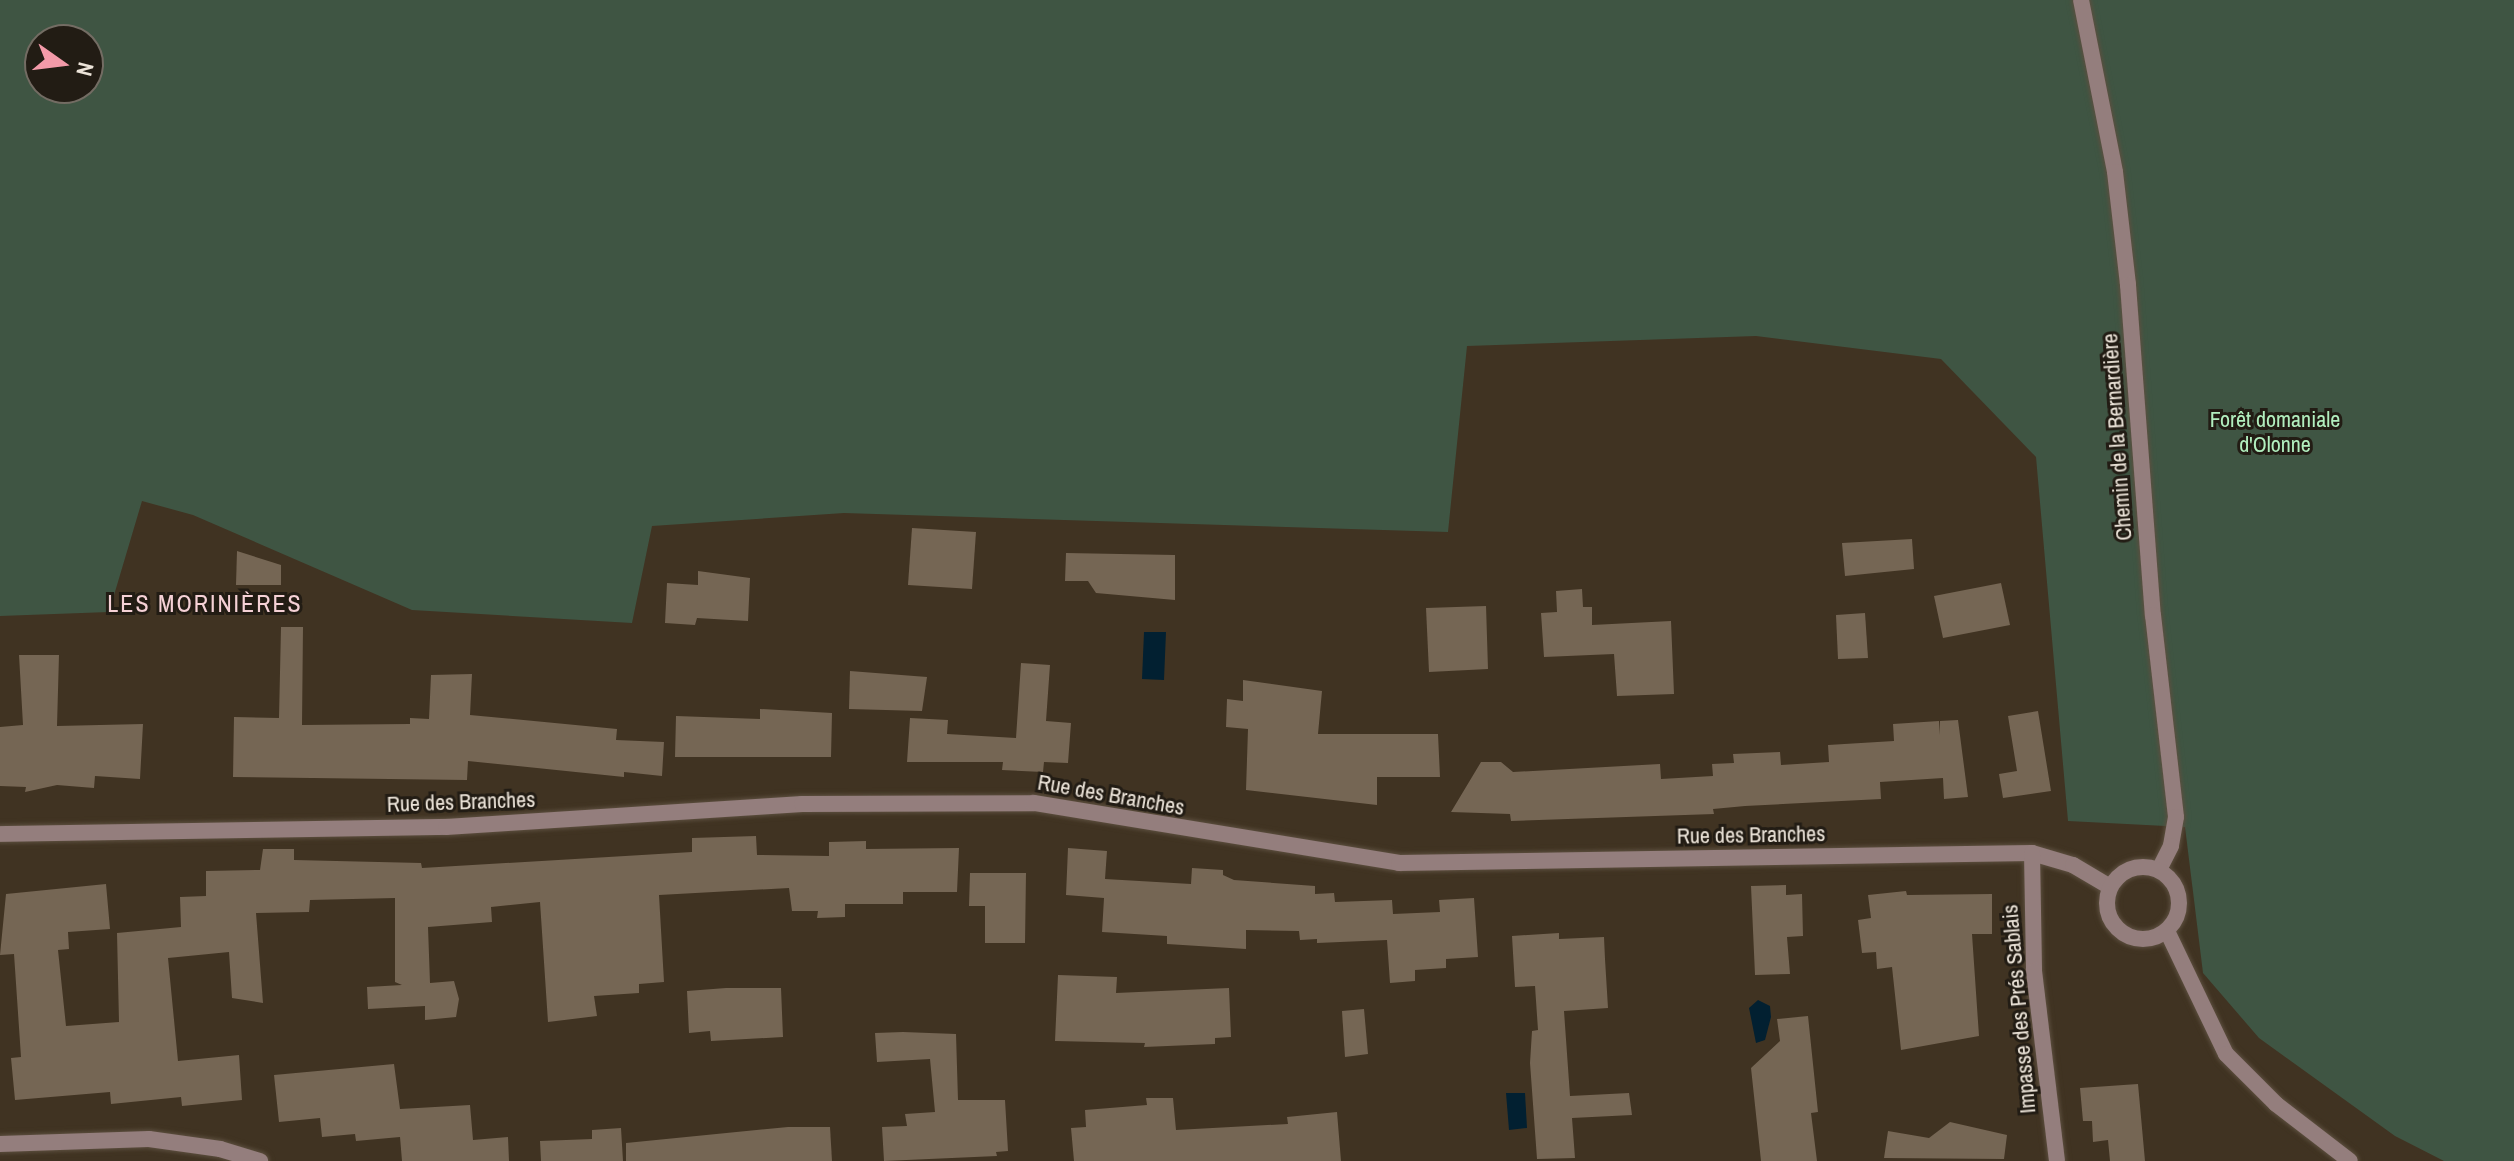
<!DOCTYPE html>
<meta charset="utf-8">
<style>
body{margin:0}
#map{position:relative;width:2514px;height:1161px;overflow:hidden;background:#403322;font-family:"Archivo Narrow",sans-serif}
div>[style]{position:absolute}
[style*='--x']{left:calc(var(--x)*1px);top:calc(var(--y)*1px);width:calc(var(--w)*1px);rotate:calc(var(--a)*1deg)}
.green>*{inset:0;background:#3f5543}
.water>*{inset:0;background:#022031}
.building>*{inset:0;background:#756654}
.roads{filter:drop-shadow(0 0 2px #5c4f3f) drop-shadow(0 0 2px #5c4f3f)}
.minor>*{height:16px;margin:-8px;padding:0 8px;transform-origin:8px;border-radius:8px;background:#947e7d}
.tertiary>*{height:16px;margin:-8px;padding:0 8px;transform-origin:8px;border-radius:8px;background:#947e7d}
.tertiary>.ring{margin:-8px;padding:0;box-sizing:content-box;background:none;border:16px solid #947e7d;border-radius:50%}
span{translate:-50% -50%;white-space:nowrap;text-align:center;line-height:1.15;-webkit-text-stroke:6px #221c14;paint-order:stroke}
.park-label{font-size:22px;color:#b2efbf}
.street-label{font-size:22px;color:#ece4d9}
.neighbourhood-label{font-size:24px;color:#f5d1d6;letter-spacing:2px}
.north{position:absolute;left:24px;top:24px;width:80px;height:80px;box-sizing:border-box;background:#221c14;border:2px solid #736c63;border-radius:50%;rotate:104deg;font-size:22px;font-weight:700;line-height:32px;text-align:center;color:#ece4d9}
.north::after{content:'';display:block;margin:auto;width:28px;height:36px;background:#f39aa9;clip-path:polygon(50% 0,100% 100%,50% 72%,0 100%)}
</style>
<div id="map">
<div class="green">
<div style="clip-path:polygon(evenodd,0 0,2514px 0,2514px 1161px,2444px 1161px,2395px 1136px,2259px 1038px,2203px 973px,2185px 827px,2068px 821px,2036px 457px,1941px 359px,1756px 336px,1467px 346px,1448px 532px,844px 513px,652px 526px,632px 623px,412px 610px,193px 515px,142px 501px,109px 612px,0 616px,0 0,40px 40px,88px 40px,88px 88px,40px 88px,40px 40px)"></div>
</div>
<div class="water">
<div style="clip-path:polygon(1144px 632px,1166px 632px,1164px 680px,1142px 679px)"></div>
<div style="clip-path:polygon(1758px 1000px,1770px 1006px,1771px 1017px,1765px 1040px,1756px 1043px,1749px 1008px)"></div>
<div style="clip-path:polygon(1506px 1093px,1525px 1093px,1527px 1128px,1509px 1130px)"></div>
</div>
<div class="building">
<div style="clip-path:polygon(912px 528px,976px 532px,972px 589px,908px 585px)"></div>
<div style="clip-path:polygon(1912px 539px,1914px 569px,1845px 576px,1842px 543px)"></div>
<div style="clip-path:polygon(237px 551px,281px 565px,281px 585px,236px 585px)"></div>
<div style="clip-path:polygon(1066px 553px,1175px 555px,1175px 600px,1096px 593px,1088px 581px,1065px 581px)"></div>
<div style="clip-path:polygon(698px 571px,750px 578px,748px 621px,697px 618px,695px 625px,665px 623px,667px 583px,698px 585px)"></div>
<div style="clip-path:polygon(2001px 583px,2010px 625px,1943px 638px,1934px 596px)"></div>
<div style="clip-path:polygon(1582px 589px,1583px 607px,1592px 607px,1592px 625px,1671px 621px,1674px 694px,1617px 696px,1614px 654px,1544px 657px,1541px 613px,1557px 612px,1556px 591px)"></div>
<div style="clip-path:polygon(1486px 606px,1488px 669px,1429px 672px,1426px 608px)"></div>
<div style="clip-path:polygon(1865px 613px,1868px 658px,1838px 659px,1836px 615px)"></div>
<div style="clip-path:polygon(281px 627px,303px 627px,302px 725px,410px 724px,410px 718px,429px 719px,431px 675px,472px 674px,470px 715px,617px 729px,616px 740px,664px 742px,662px 776px,624px 772px,624px 777px,468px 761px,467px 780px,233px 777px,234px 717px,279px 718px)"></div>
<div style="clip-path:polygon(19px 655px,59px 655px,57px 726px,143px 724px,140px 779px,95px 776px,94px 788px,57px 785px,25px 792px,26px 787px,0 786px,0 727px,23px 725px)"></div>
<div style="clip-path:polygon(1021px 663px,1050px 665px,1046px 721px,1071px 723px,1068px 763px,1044px 762px,1043px 772px,1002px 770px,1003px 762px,907px 762px,910px 718px,948px 720px,947px 734px,1016px 738px)"></div>
<div style="clip-path:polygon(850px 671px,927px 677px,922px 711px,849px 709px)"></div>
<div style="clip-path:polygon(1243px 680px,1322px 691px,1318px 734px,1438px 734px,1440px 777px,1377px 777px,1377px 805px,1246px 790px,1248px 729px,1226px 727px,1227px 699px,1243px 701px)"></div>
<div style="clip-path:polygon(760px 709px,832px 713px,831px 757px,675px 757px,676px 716px,760px 719px)"></div>
<div style="clip-path:polygon(2038px 711px,2051px 791px,2003px 798px,1999px 774px,2017px 771px,2008px 716px)"></div>
<div style="clip-path:polygon(1958px 720px,1968px 797px,1944px 799px,1943px 778px,1880px 782px,1881px 799px,1745px 806px,1713px 809px,1714px 814px,1511px 821px,1510px 814px,1451px 812px,1481px 762px,1501px 762px,1513px 772px,1660px 764px,1661px 779px,1713px 776px,1712px 764px,1734px 763px,1733px 754px,1780px 752px,1781px 765px,1829px 762px,1828px 745px,1894px 741px,1893px 724px,1939px 721px,1940px 735px,1940px 721px)"></div>
<div style="clip-path:polygon(756px 836px,757px 855px,829px 856px,829px 842px,866px 841px,866px 849px,959px 848px,957px 892px,903px 892px,903px 904px,845px 904px,845px 917px,817px 918px,818px 911px,792px 911px,789px 888px,659px 895px,664px 982px,639px 984px,639px 993px,594px 996px,597px 1016px,548px 1022px,540px 902px,491px 907px,492px 922px,428px 927px,430px 983px,454px 981px,459px 999px,456px 1017px,425px 1020px,425px 1006px,368px 1009px,367px 987px,402px 985px,395px 982px,395px 898px,310px 900px,309px 912px,256px 913px,263px 1003px,232px 998px,229px 952px,168px 958px,178px 1061px,239px 1055px,242px 1100px,182px 1106px,181px 1097px,111px 1104px,110px 1092px,15px 1100px,11px 1058px,21px 1057px,14px 954px,0 955px,6px 894px,106px 884px,110px 929px,68px 932px,69px 949px,58px 950px,66px 1026px,119px 1022px,117px 933px,181px 927px,180px 897px,206px 896px,206px 871px,260px 870px,263px 849px,294px 849px,294px 860px,421px 863px,422px 868px,692px 852px,692px 838px)"></div>
<div style="clip-path:polygon(1068px 848px,1107px 851px,1105px 879px,1191px 884px,1192px 868px,1223px 870px,1223px 875px,1234px 880px,1315px 886px,1315px 894px,1334px 893px,1335px 902px,1392px 900px,1393px 914px,1440px 912px,1439px 900px,1474px 898px,1478px 957px,1446px 959px,1446px 968px,1415px 970px,1415px 981px,1390px 983px,1387px 940px,1317px 943px,1317px 939px,1300px 940px,1299px 931px,1246px 930px,1246px 949px,1167px 944px,1167px 936px,1102px 932px,1104px 898px,1066px 895px)"></div>
<div style="clip-path:polygon(970px 873px,1026px 873px,1025px 943px,985px 943px,985px 906px,969px 906px)"></div>
<div style="clip-path:polygon(1786px 885px,1786px 895px,1802px 894px,1803px 936px,1787px 937px,1790px 974px,1755px 975px,1751px 886px)"></div>
<div style="clip-path:polygon(1906px 891px,1907px 895px,1992px 894px,1992px 934px,1972px 934px,1979px 1036px,1901px 1050px,1892px 967px,1877px 969px,1876px 952px,1862px 953px,1858px 920px,1871px 918px,1868px 895px)"></div>
<div style="clip-path:polygon(1559px 933px,1559px 939px,1604px 937px,1605px 959px,1608px 1008px,1564px 1011px,1570px 1096px,1629px 1093px,1632px 1115px,1572px 1118px,1575px 1158px,1537px 1159px,1530px 1063px,1532px 1031px,1538px 1030px,1535px 986px,1515px 987px,1512px 936px)"></div>
<div style="clip-path:polygon(1058px 975px,1117px 977px,1116px 993px,1229px 988px,1231px 1037px,1215px 1038px,1215px 1044px,1144px 1047px,1145px 1043px,1055px 1041px)"></div>
<div style="clip-path:polygon(726px 988px,781px 988px,783px 1037px,711px 1041px,710px 1031px,689px 1033px,687px 991px)"></div>
<div style="clip-path:polygon(1364px 1009px,1368px 1054px,1345px 1057px,1342px 1011px)"></div>
<div style="clip-path:polygon(1808px 1016px,1818px 1112px,1811px 1113px,1817px 1161px,1761px 1161px,1751px 1068px,1780px 1041px,1777px 1019px)"></div>
<div style="clip-path:polygon(903px 1032px,956px 1034px,958px 1100px,1005px 1100px,1008px 1151px,996px 1152px,997px 1156px,884px 1161px,882px 1127px,907px 1126px,905px 1114px,935px 1112px,930px 1059px,877px 1062px,875px 1033px)"></div>
<div style="clip-path:polygon(394px 1064px,400px 1109px,470px 1105px,473px 1140px,508px 1137px,509px 1161px,402px 1161px,400px 1137px,356px 1141px,355px 1134px,322px 1137px,320px 1118px,279px 1122px,274px 1075px)"></div>
<div style="clip-path:polygon(2138px 1084px,2145px 1161px,2110px 1161px,2108px 1140px,2093px 1142px,2092px 1121px,2083px 1121px,2080px 1088px)"></div>
<div style="clip-path:polygon(1146px 1098px,1173px 1098px,1176px 1130px,1288px 1124px,1287px 1117px,1337px 1112px,1341px 1161px,1074px 1161px,1071px 1128px,1086px 1127px,1085px 1110px,1147px 1105px)"></div>
<div style="clip-path:polygon(1950px 1122px,2007px 1135px,2004px 1159px,1884px 1158px,1888px 1131px,1929px 1138px)"></div>
<div style="clip-path:polygon(788px 1127px,830px 1127px,832px 1161px,626px 1161px,626px 1143px)"></div>
<div style="clip-path:polygon(621px 1128px,623px 1161px,541px 1161px,540px 1141px,592px 1139px,592px 1130px)"></div>
</div>
<div class="roads">
<div class="minor">
<div style="--x:0;--y:834;--w:446;--a:-0.9"></div>
<div style="--x:446;--y:827;--w:357;--a:-3.7"></div>
<div style="--x:802;--y:804;--w:232;--a:-0.2"></div>
<div style="--x:1034;--y:803;--w:370;--a:9.3"></div>
<div style="--x:1399;--y:863;--w:633;--a:-0.91"></div>
<div style="--x:2032;--y:853;--w:43;--a:16.3"></div>
<div style="--x:2073;--y:865;--w:43;--a:30.7"></div>
<div style="--x:2032;--y:853;--w:118;--a:89"></div>
<div style="--x:2034;--y:971;--w:191;--a:83.1"></div>
<div style="--x:0;--y:1144;--w:149;--a:-1.9"></div>
<div style="--x:149;--y:1139;--w:72;--a:8"></div>
<div style="--x:220;--y:1149;--w:42;--a:16.7"></div>
</div>
<div class="tertiary">
<div style="--x:2081;--y:0;--w:175;--a:78.8"></div>
<div style="--x:2115;--y:172;--w:114;--a:83.4"></div>
<div style="--x:2128;--y:285;--w:331;--a:85.7"></div>
<div style="--x:2153;--y:615;--w:203;--a:83.5"></div>
<div style="--x:2176;--y:817;--w:29;--a:100"></div>
<div style="--x:2171;--y:846;--w:27;--a:117"></div>
<div class="ring" style="left:2107px;top:867px;width:56px;height:56px"></div>
<div style="--x:2167;--y:931;--w:136;--a:64.4"></div>
<div style="--x:2226;--y:1054;--w:71;--a:45"></div>
<div style="--x:2276;--y:1104;--w:93;--a:37.6"></div>
</div>
</div>
<div class="park-label">
<span style="left:2275px;top:432px">Forêt domaniale<br>d'Olonne</span>
</div>
<div class="street-label">
<span style="left:2117px;top:437px;rotate:-94deg">Chemin de la Bernardière</span>
<span style="left:1111px;top:795px;rotate:10deg">Rue des Branches</span>
<span style="left:461px;top:802px;rotate:-2deg">Rue des Branches</span>
<span style="left:1751px;top:835px;rotate:-1deg">Rue des Branches</span>
<span style="left:2019px;top:1009px;rotate:-95deg">Impasse des Prés Sablais</span>
</div>
<div class="neighbourhood-label">
<span style="left:205px;top:604px">LES MORINIÈRES</span>
</div>
<div class="north">N</div>
</div>
